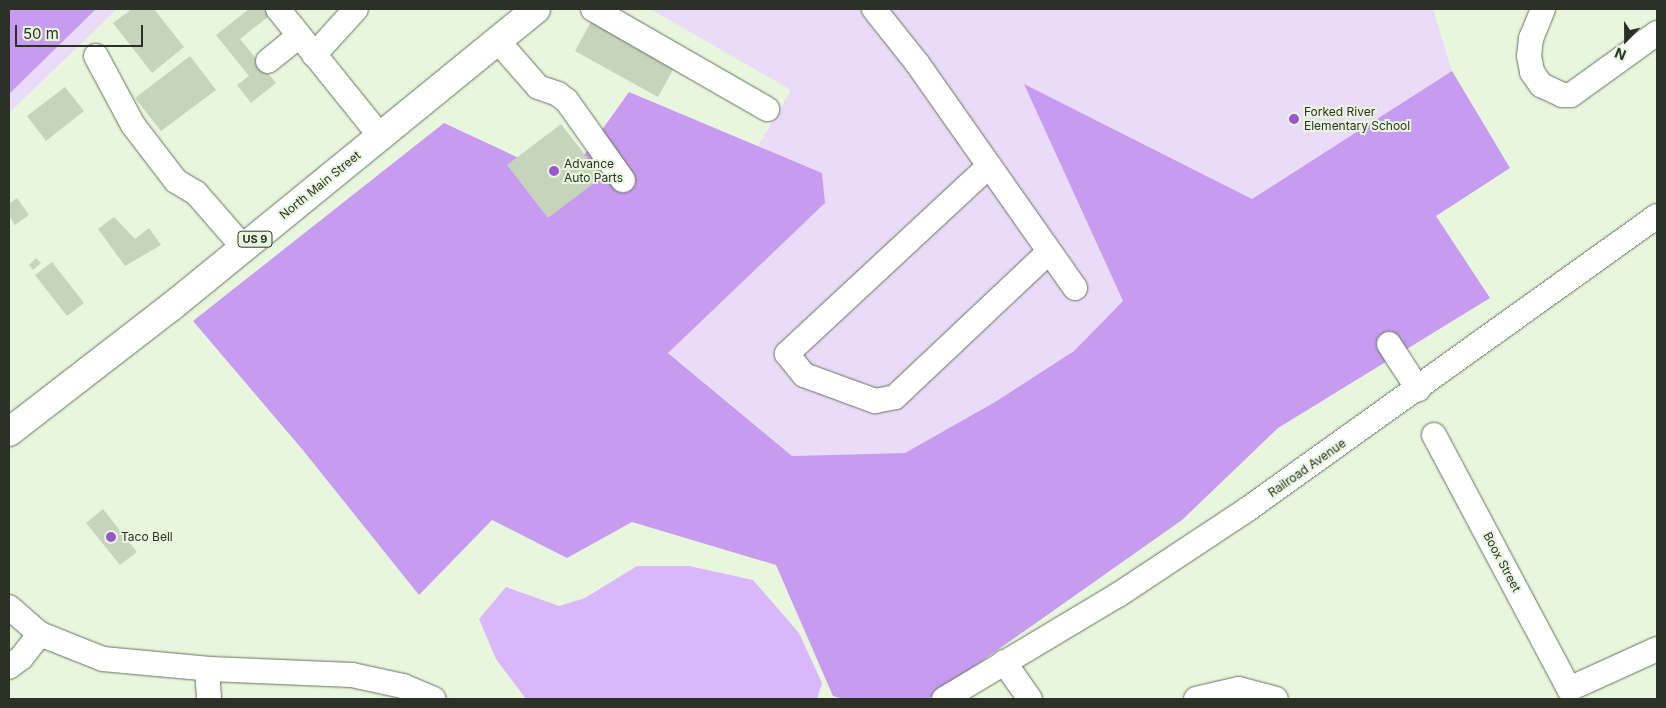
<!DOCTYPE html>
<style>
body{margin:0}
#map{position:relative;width:1666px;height:708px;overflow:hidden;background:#e9f6de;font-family:Inter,sans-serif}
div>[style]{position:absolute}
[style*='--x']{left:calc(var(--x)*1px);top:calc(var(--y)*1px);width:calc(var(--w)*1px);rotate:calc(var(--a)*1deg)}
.green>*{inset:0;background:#eadcf8}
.forest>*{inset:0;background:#c79bef}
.water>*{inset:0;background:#dab7fb}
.building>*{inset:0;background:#c7d4bc}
.roads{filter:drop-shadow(0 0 1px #68735e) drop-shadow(0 0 1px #68735e)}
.minor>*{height:24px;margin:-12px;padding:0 12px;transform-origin:12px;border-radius:12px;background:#fff}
.highway>*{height:28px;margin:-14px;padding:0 14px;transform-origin:14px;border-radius:14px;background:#fff}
.dots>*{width:14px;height:14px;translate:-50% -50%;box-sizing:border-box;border:2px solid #e9f6de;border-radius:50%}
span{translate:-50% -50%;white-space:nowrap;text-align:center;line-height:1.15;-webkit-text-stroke:4px #e9f6de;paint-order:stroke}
.shield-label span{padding:1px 4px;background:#e9f6de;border:1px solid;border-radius:4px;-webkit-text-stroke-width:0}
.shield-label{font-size:11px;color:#2c3128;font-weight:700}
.poi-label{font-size:12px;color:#2c3128}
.left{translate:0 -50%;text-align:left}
.street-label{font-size:12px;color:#2c3128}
.frame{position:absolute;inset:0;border:10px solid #2c3128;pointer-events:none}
.north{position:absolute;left:1601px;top:15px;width:50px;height:50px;-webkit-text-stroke:4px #e9f6de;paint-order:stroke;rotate:202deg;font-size:14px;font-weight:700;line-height:20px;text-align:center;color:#2c3128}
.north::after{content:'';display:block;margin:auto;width:18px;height:22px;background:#2c3128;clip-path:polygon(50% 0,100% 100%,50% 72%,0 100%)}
.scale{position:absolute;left:15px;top:25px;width:128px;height:22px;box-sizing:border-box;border:2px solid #2c3128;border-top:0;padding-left:6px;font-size:15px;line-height:18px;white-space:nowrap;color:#2c3128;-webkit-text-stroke:4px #e9f6de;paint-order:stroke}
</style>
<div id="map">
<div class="green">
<div style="clip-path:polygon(9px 9px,117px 9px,9px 113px)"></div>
<div style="clip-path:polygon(650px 9px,1433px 9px,1452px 71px,1252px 199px,1025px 85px,1123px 301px,1074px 351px,995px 402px,905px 453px,792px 456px,668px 352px,825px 203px,822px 173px,758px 146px,791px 90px)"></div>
</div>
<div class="forest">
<div style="clip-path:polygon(9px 9px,96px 9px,9px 94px)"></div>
<div style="clip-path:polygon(1452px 71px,1510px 168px,1436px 216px,1490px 298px,1278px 428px,1182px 520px,928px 699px,843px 699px,833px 696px,776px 565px,632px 522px,567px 558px,492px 520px,419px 595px,302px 449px,193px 321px,444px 123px,566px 180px,629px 92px,822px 173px,825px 203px,668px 353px,792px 456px,905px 453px,995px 402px,1074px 351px,1123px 301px,1024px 84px,1252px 199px)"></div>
</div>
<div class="water">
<div style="clip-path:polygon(637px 566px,689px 566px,753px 580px,799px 633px,822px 683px,817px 699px,526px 699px,496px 659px,479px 619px,506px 587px,559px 606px,585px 598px)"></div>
</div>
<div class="building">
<div style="clip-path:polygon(132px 9px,154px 9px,184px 47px,152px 73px,113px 23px)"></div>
<div style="clip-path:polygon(249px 9px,271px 9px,274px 12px,240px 39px,276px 83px,251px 103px,237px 85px,249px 76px,216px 35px)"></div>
<div style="clip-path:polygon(592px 20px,675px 66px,658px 97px,575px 51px)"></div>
<div style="clip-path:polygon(190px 56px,216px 90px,161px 131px,135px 98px)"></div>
<div style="clip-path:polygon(65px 87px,84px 111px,46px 141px,27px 116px)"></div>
<div style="clip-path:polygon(561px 124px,602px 177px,548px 218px,507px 165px)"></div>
<div style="clip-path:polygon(17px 198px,29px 215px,15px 225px,9px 216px,9px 204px)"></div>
<div style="clip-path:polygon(114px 217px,135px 239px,149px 228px,161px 245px,125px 266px,98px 229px)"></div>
<div style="clip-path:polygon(36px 258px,41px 263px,33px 270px,29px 265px)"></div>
<div style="clip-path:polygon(52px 262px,84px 303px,67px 316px,35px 275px)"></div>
<div style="clip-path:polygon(103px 509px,137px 552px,120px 565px,86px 523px)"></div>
</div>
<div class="roads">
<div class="minor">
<div style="--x:278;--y:9;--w:163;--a:51.2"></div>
<div style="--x:593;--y:9;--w:201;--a:29.9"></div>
<div style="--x:874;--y:9;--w:69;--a:51.5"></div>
<div style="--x:917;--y:63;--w:275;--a:54.9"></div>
<div style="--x:1543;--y:9;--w:31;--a:112"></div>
<div style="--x:1531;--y:38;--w:18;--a:96"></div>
<div style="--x:1529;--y:56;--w:16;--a:79"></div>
<div style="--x:1532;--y:72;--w:16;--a:55"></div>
<div style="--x:1541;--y:85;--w:23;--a:25"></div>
<div style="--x:1562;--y:95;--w:9;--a:0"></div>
<div style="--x:1571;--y:95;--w:106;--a:-35.8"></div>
<div style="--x:497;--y:40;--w:62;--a:48.9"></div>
<div style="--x:538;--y:87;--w:21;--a:19"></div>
<div style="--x:558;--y:94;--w:11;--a:38"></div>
<div style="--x:567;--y:101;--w:97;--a:54.7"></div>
<div style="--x:314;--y:55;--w:62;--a:-47.6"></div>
<div style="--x:96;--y:56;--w:78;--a:61.8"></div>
<div style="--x:133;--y:125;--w:71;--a:52.5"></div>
<div style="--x:176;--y:181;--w:23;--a:31"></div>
<div style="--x:196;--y:193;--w:73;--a:48.9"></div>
<div style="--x:268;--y:61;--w:40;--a:-39"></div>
<div style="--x:989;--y:166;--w:276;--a:137.1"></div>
<div style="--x:787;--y:354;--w:27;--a:51"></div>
<div style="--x:804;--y:375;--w:76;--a:20.1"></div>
<div style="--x:875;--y:401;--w:20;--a:-11"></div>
<div style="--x:895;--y:397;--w:212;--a:-43.3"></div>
<div style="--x:1389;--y:344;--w:54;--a:57.2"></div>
<div style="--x:1434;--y:435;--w:288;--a:62"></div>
<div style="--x:1569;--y:689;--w:97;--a:-24.4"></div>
<div style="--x:9;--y:607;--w:41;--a:41.1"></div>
<div style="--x:40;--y:634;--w:68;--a:21.6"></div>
<div style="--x:103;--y:659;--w:107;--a:5.3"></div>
<div style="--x:210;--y:669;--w:142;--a:2.4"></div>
<div style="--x:352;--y:675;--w:52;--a:12.2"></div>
<div style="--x:403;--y:686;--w:33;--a:23"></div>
<div style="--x:1004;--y:662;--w:45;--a:54.9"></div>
<div style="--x:9;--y:667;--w:15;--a:-37"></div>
<div style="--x:21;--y:658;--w:31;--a:-52"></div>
<div style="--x:207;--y:669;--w:30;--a:86"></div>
<div style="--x:944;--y:699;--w:203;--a:-30.9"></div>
<div style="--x:1118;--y:595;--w:152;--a:-33.5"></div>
<div style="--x:1245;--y:511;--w:507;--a:-35.6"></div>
<div style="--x:1196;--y:699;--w:44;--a:-13.1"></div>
<div style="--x:1239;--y:689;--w:38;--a:15"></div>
</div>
<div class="highway">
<div style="--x:9;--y:432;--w:205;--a:-37.7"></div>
<div style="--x:171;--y:307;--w:471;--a:-39.2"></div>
</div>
</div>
<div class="dots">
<div style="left:1294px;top:119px;background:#9a57cd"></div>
<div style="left:554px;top:171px;background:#9a57cd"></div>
<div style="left:111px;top:537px;background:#9a57cd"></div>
</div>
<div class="shield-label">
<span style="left:255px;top:239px">US 9</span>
</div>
<div class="poi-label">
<span class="left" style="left:1304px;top:119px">Forked River<br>Elementary School</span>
<span class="left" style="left:564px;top:171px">Advance<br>Auto Parts</span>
<span class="left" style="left:121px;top:537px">Taco Bell</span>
</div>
<div class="street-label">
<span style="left:320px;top:185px;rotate:-39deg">North Main Street</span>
<span style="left:1307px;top:468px;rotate:-35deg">Railroad Avenue</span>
<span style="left:1502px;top:562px;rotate:62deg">Boox Street</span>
</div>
<div class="frame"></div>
<div class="north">N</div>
<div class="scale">50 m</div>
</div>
